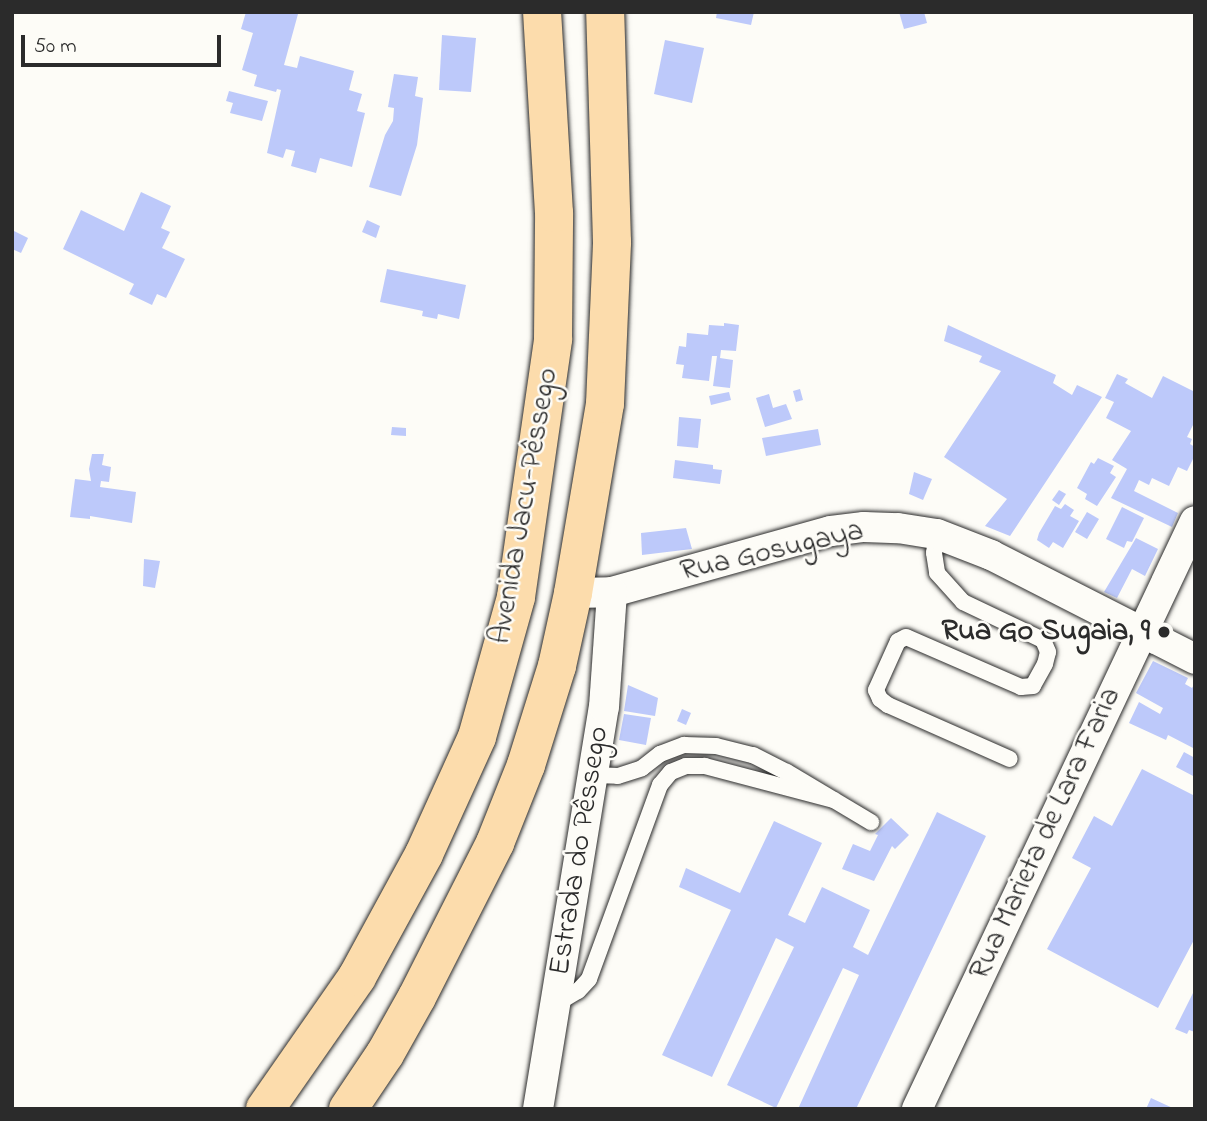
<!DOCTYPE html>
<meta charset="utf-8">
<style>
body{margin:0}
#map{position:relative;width:1207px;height:1121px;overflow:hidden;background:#fdfcf7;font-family:"Indie Flower",sans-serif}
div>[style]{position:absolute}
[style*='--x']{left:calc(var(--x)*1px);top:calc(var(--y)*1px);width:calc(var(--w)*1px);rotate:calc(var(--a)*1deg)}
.building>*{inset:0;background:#bdc9fa}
.roads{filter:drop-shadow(0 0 2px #2b2b2b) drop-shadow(0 0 2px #2b2b2b)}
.lane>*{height:16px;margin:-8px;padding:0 8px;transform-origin:8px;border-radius:8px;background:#fdfcf7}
.street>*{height:30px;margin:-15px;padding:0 15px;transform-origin:15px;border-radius:15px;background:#fdfcf7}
.highway>*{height:38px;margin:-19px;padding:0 19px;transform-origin:19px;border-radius:19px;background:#fcdcac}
.dots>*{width:19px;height:19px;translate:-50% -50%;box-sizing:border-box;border:4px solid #fdfcf7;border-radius:50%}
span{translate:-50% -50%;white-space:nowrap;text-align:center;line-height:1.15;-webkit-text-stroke:5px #fdfcf7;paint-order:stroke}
.street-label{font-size:30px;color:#2b2b2b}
.poi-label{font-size:30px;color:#2b2b2b;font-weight:700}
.right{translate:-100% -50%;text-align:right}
.frame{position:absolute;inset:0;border:14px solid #2b2b2b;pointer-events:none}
.scale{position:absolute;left:21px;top:35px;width:200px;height:32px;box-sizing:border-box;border:4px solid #2b2b2b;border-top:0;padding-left:9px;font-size:21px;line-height:24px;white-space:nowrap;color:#2b2b2b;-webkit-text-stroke:5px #fdfcf7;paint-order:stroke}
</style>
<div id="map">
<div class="building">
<div style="clip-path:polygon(246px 12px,298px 14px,284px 65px,297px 68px,300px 56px,354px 71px,349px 90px,362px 94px,357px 111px,365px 113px,352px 167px,320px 158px,316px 173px,291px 166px,295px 151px,286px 149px,283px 158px,267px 153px,281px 90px,277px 89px,276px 92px,254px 86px,257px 75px,242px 70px,253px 33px,241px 29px)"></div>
<div style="clip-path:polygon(717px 12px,754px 12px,751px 25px,716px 18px)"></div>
<div style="clip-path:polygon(899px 12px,924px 12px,927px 23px,904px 29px)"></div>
<div style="clip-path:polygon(442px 35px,476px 38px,471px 92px,439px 90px)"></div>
<div style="clip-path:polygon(665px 40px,704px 48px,692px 103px,654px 94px)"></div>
<div style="clip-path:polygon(394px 74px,418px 77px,415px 96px,423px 98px,417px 145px,401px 196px,369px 187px,385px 135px,393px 121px,394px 108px,388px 107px)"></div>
<div style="clip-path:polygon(229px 91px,268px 101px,262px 121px,230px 113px,233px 103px,226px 101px)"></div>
<div style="clip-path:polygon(141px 192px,171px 206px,161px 228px,170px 232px,162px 248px,185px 259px,166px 298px,157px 294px,152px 305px,129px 294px,134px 284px,63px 249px,81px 210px,124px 231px)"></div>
<div style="clip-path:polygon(367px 220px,380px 226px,376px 238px,362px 232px)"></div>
<div style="clip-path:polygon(12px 230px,28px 238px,21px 253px,12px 249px)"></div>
<div style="clip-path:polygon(387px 269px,466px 285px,459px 319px,438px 314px,437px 319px,422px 316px,423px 311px,380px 302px)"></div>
<div style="clip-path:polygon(724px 323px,739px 325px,736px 351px,721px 350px,720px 358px,733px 360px,730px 388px,713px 386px,717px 356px,712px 356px,709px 381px,682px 378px,684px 365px,676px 364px,679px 346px,686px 347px,687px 333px,708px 335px,709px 325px,724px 326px)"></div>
<div style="clip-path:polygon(948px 325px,1056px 375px,1053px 383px,1072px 395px,1077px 385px,1102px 397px,1010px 536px,985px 526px,1007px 499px,944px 457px,1001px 371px,979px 362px,982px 356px,944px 341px)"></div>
<div style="clip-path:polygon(1117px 374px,1128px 379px,1125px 383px,1152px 398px,1163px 376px,1195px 392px,1195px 421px,1187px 437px,1192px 439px,1190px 444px,1195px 447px,1195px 455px,1187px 471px,1178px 467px,1169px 486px,1152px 478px,1149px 485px,1139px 480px,1134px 491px,1178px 513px,1172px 527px,1111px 498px,1127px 469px,1112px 460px,1131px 431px,1106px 418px,1114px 402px,1105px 398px)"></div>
<div style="clip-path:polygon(800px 389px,803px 400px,796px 402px,793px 391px)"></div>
<div style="clip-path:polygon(729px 392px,731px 400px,711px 405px,709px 396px)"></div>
<div style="clip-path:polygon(769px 394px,773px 408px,786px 404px,792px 419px,765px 427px,756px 398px)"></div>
<div style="clip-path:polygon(679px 417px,701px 419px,698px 448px,677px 446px)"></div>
<div style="clip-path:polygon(392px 427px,406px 428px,406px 436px,391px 435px)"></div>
<div style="clip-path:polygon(818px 429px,821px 445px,766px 456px,762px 438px)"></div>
<div style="clip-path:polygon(92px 454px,104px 454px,102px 465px,111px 467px,109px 482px,101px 481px,100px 487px,136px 492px,132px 523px,90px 516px,90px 519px,70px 517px,75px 479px,91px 481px,89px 469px)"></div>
<div style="clip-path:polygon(1098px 458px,1114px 466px,1110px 473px,1116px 477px,1097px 506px,1085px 499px,1087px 494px,1077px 488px,1091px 462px,1094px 464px)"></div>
<div style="clip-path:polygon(675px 460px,713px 465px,713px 469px,722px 470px,720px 484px,673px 478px)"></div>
<div style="clip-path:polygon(914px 472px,932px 479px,923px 500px,909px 494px)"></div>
<div style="clip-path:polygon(1059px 490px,1066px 494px,1059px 505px,1052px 500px)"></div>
<div style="clip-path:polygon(1065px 504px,1074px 510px,1070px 516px,1079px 521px,1063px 548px,1053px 542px,1049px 548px,1037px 540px,1039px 533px,1055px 506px,1061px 509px)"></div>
<div style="clip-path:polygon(1122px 507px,1144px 518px,1132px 542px,1127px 541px,1124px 548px,1106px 539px)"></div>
<div style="clip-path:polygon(1087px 512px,1099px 519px,1087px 539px,1075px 532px)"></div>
<div style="clip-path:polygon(686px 528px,692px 549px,642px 555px,641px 533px)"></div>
<div style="clip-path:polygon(1136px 538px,1158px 549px,1145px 576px,1132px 569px,1117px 598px,1104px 592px)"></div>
<div style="clip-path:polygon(144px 559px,160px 561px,155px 588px,143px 586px)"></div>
<div style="clip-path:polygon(1153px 661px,1188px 678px,1185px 684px,1192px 688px,1195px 683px,1195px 749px,1168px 735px,1166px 740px,1129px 723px,1139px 702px,1160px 714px,1163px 708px,1136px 693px)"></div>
<div style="clip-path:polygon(628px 685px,658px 698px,655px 716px,624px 711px)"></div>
<div style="clip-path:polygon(682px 709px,691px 713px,686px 725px,677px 721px)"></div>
<div style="clip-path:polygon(624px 714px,651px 718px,646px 745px,619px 740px)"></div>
<div style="clip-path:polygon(1184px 752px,1195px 758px,1195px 777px,1176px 767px)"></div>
<div style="clip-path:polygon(1142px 769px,1195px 796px,1195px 938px,1158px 1008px,1047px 949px,1091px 868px,1072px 858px,1094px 816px,1112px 826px)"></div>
<div style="clip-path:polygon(937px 812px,986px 836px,856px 1109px,798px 1109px,859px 975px,843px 968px,776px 1108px,727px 1085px,794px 947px,776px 938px,712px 1077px,662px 1055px,731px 910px,679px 887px,686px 868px,740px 893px,774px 821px,822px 843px,788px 915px,805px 923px,822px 887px,870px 910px,853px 947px,868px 955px)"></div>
<div style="clip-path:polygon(891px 818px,909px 835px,895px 849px,892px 846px,874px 881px,842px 869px,853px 844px,870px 851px,878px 835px,875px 834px)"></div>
<div style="clip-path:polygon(1195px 989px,1195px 1032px,1189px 1030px,1187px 1034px,1175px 1029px)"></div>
<div style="clip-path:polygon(1151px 1098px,1164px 1104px,1175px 1109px,1146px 1109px)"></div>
</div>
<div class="roads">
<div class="lane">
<div style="--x:937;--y:534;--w:19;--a:99"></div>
<div style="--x:934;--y:553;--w:20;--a:81"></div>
<div style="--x:937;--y:573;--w:39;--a:48"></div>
<div style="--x:963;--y:602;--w:89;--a:25.4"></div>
<div style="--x:1043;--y:640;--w:13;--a:67"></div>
<div style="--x:1048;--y:652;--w:12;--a:104"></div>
<div style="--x:1045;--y:664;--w:25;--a:119"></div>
<div style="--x:1033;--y:686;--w:12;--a:175"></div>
<div style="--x:1021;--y:687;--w:125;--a:-156.5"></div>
<div style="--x:906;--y:637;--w:9;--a:153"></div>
<div style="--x:898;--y:641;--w:54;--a:114.2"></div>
<div style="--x:876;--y:690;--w:10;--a:66"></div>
<div style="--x:880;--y:699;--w:10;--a:37"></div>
<div style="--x:888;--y:705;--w:133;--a:23.9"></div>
<div style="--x:593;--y:775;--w:25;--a:2"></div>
<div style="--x:618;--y:776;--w:25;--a:-18"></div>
<div style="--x:642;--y:768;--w:23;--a:-38"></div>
<div style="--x:660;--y:754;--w:26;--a:-21"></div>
<div style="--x:684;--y:745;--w:32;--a:2"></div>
<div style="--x:716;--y:746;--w:38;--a:14"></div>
<div style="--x:753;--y:755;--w:38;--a:27"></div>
<div style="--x:787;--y:772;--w:98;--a:30.8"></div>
<div style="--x:556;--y:1004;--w:26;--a:-31"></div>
<div style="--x:578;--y:991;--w:16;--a:-47"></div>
<div style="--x:589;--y:979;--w:207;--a:-69.9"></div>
<div style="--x:660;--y:785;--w:17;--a:-50"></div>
<div style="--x:671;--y:772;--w:16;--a:-22"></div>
<div style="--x:686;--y:766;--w:19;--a:0"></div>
<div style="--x:705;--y:766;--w:133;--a:14.8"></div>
</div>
<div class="street">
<div style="--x:573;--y:593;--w:39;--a:-1"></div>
<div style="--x:612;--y:592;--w:227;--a:-15.6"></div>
<div style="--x:831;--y:531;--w:33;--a:-7"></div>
<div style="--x:864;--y:527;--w:34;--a:2"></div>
<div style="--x:898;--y:528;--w:39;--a:9"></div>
<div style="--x:937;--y:534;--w:58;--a:21.3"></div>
<div style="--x:991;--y:555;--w:229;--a:27"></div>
<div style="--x:538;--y:1109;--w:407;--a:-80.7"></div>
<div style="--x:604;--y:707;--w:115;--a:-86"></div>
<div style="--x:917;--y:1109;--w:650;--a:-64.7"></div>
</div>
<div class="highway">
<div style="--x:265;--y:1109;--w:161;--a:-55.1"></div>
<div style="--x:357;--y:977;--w:140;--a:-61.4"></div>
<div style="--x:424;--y:854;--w:128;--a:-65.6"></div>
<div style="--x:477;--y:737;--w:145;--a:-74.4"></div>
<div style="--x:516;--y:597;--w:261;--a:-81.8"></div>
<div style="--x:553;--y:339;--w:126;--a:-89.5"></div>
<div style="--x:554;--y:213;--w:201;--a:-93.4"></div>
<div style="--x:348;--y:1109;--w:66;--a:-56.1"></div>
<div style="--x:385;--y:1054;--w:65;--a:-60.7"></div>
<div style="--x:417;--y:997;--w:173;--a:-63.1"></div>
<div style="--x:495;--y:843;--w:84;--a:-68.3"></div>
<div style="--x:526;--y:765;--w:104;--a:-72.6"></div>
<div style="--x:557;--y:666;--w:75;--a:-77.6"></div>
<div style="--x:573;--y:593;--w:192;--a:-80.4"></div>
<div style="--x:605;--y:404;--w:162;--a:-87.5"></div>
<div style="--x:612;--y:242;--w:230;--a:-91.7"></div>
</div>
</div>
<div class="dots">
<div style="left:1164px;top:632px;background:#2b2b2b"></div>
</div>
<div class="street-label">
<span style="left:525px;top:506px;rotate:-80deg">Avenida Jacu-Pêssego</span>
<span style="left:772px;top:552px;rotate:-13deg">Rua Gosugaya</span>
<span style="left:1046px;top:834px;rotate:-65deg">Rua Marieta de Lara Faria</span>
<span style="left:580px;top:851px;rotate:-81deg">Estrada do Pêssego</span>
</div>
<div class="poi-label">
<span class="right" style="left:1150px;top:632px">Rua Go Sugaia, 9</span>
</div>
<div class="frame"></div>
<div class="scale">50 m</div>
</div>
